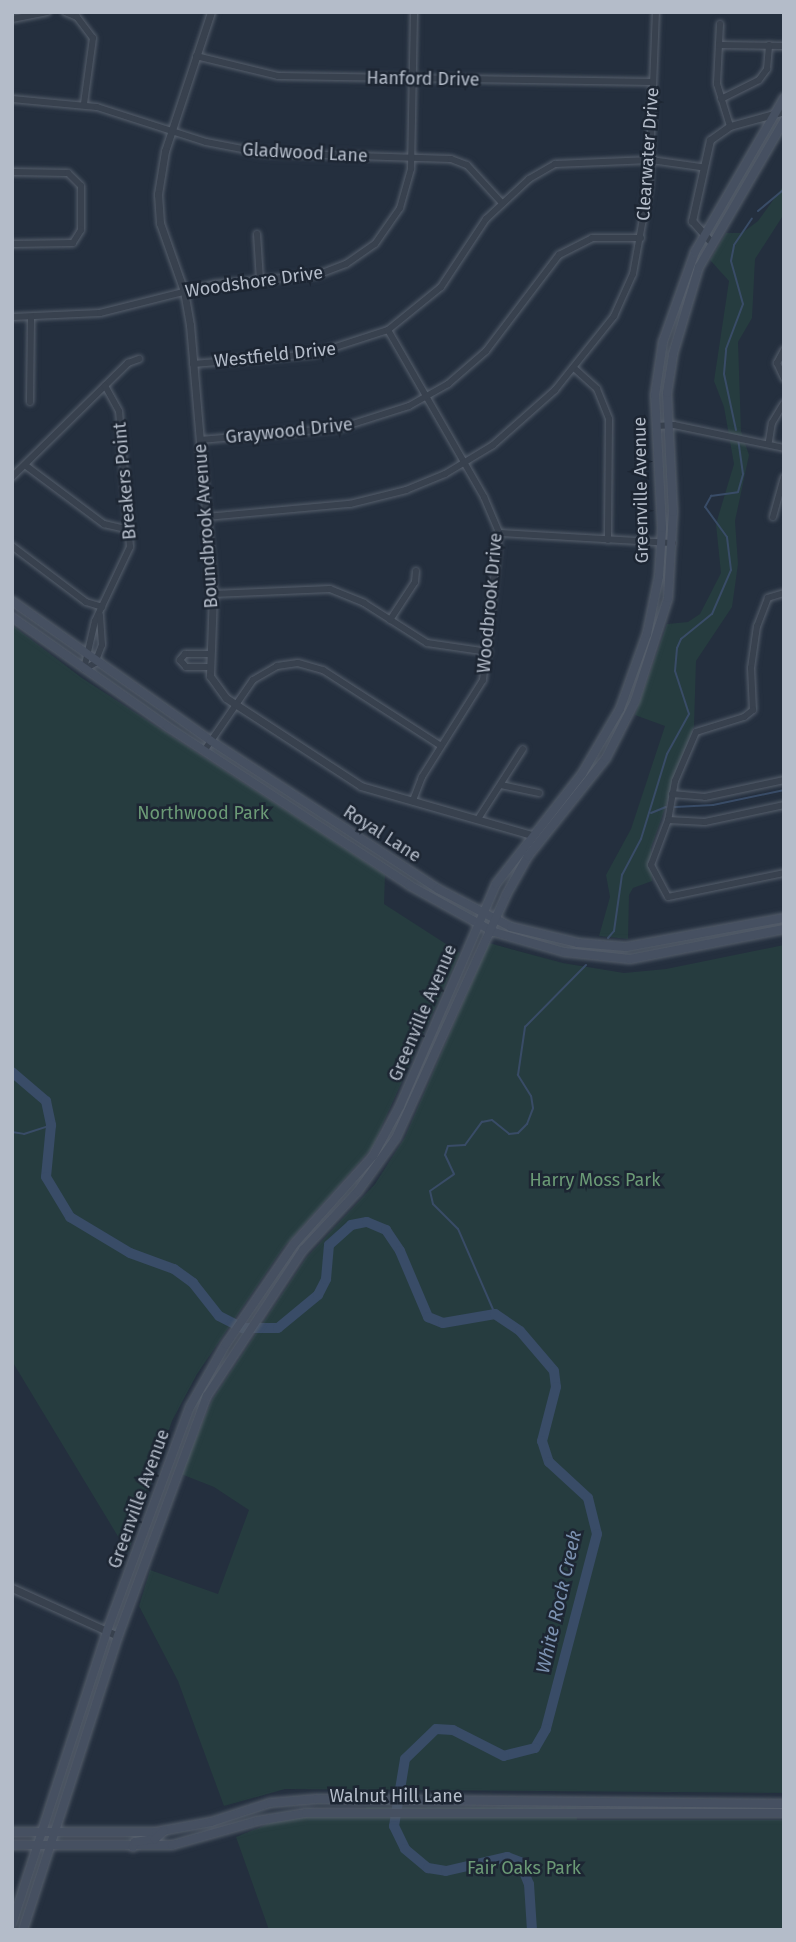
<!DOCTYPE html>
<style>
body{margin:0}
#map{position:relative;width:796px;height:1942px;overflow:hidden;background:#242f3e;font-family:"Fira Sans",sans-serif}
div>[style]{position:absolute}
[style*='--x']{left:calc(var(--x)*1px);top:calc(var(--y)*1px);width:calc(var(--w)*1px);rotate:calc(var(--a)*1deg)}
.green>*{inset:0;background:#263c3f}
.stream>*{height:2px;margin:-1px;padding:0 1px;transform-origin:1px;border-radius:1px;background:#394c67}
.river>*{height:10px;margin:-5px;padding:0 5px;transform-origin:5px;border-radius:5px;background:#394c67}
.roads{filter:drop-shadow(0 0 2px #565f6c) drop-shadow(0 0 2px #565f6c)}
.minor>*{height:6px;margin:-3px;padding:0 3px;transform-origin:3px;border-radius:3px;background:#38414e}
.tertiary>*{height:7px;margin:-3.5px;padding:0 3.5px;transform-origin:3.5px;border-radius:3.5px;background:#38414e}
.secondary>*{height:8px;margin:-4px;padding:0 4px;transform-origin:4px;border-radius:4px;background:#465061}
span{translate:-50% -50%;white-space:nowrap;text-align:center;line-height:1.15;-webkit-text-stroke:5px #1d2633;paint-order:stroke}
.street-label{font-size:18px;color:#b4bcc9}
.park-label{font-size:18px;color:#6b9a76}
.water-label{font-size:19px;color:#7c92b1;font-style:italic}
.frame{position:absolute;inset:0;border:14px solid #b4bcc9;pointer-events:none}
</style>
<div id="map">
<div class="green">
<div style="clip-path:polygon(784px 185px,784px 214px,755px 259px,752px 318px,738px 342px,741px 431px,749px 455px,735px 521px,738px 564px,732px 607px,696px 661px,694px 726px,651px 848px,652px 881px,633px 888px,629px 895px,628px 939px,599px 936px,610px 897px,606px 875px,631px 829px,665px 726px,635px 715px,667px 624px,688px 622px,700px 614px,721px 573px,716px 524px,734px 464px,724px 407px,714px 381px,729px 281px,710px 260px,726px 233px,742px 233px,758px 221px)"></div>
<div style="clip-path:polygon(12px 625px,82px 678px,385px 875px,384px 904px,460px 953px,372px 1148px,283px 1248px,197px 1374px,172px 1421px,128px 1553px,12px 1361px)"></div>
<div style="clip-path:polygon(489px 943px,563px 963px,624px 973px,666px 969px,784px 945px,784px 1793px,285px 1789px,224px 1806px,178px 1681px,139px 1606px,150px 1570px,218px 1594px,249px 1510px,214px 1487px,181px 1474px,184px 1467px,212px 1400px,306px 1258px,375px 1184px,405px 1137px)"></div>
<div style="clip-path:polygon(366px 1807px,576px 1807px,577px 1820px,784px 1820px,784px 1930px,269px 1930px,236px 1837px,285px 1817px,365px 1816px)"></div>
</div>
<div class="stream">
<div style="--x:758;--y:211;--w:34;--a:-40"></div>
<div style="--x:736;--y:430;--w:57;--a:-102.1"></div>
<div style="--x:724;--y:374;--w:25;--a:-85"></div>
<div style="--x:726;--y:349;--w:48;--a:-69.3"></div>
<div style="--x:743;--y:304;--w:45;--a:-105.6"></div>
<div style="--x:731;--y:261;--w:16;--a:-79"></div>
<div style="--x:734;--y:245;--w:32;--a:-56"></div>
<div style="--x:675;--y:807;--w:38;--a:-3"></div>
<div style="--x:713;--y:805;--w:73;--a:-11.9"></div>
<div style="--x:651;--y:813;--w:16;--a:-22"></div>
<div style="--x:608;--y:938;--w:9;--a:-49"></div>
<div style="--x:614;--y:931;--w:57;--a:-81.9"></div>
<div style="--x:622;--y:875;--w:41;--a:-62.2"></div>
<div style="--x:641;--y:839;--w:89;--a:-73"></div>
<div style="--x:667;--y:754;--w:46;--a:-61.2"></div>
<div style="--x:689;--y:714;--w:45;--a:-108"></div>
<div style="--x:675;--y:671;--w:23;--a:-85"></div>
<div style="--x:677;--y:648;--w:10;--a:-66"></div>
<div style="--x:681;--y:639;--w:40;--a:-39"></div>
<div style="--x:712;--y:614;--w:48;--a:-66.6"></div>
<div style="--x:731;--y:570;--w:33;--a:-97"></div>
<div style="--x:727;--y:537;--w:37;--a:-126"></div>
<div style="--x:705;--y:507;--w:13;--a:-61"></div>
<div style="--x:711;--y:496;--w:27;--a:-8"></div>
<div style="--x:738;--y:492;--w:19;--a:-74"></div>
<div style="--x:743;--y:474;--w:34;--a:-98"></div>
<div style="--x:12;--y:1132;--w:12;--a:9"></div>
<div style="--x:24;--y:1134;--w:28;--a:-18"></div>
<div style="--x:495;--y:1314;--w:93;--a:-113.5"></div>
<div style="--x:458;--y:1229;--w:35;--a:-135"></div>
<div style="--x:433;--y:1204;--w:13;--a:-103"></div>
<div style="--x:430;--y:1191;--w:29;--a:-35"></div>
<div style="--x:454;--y:1174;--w:21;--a:-115"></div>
<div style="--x:445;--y:1155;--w:9;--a:-72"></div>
<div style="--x:448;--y:1146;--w:17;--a:-3"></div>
<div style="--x:465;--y:1145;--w:29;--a:-54"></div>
<div style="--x:482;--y:1122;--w:10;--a:-11"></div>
<div style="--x:492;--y:1120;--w:22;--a:39"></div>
<div style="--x:509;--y:1134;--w:9;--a:-6"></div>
<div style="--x:518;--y:1133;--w:13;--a:-45"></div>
<div style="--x:527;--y:1124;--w:17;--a:-69"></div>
<div style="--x:533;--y:1108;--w:12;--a:-99"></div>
<div style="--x:531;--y:1096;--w:25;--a:-122"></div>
<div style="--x:518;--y:1075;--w:49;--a:-81.7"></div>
<div style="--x:525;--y:1027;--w:87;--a:-45.5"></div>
</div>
<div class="river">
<div style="--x:12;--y:1072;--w:45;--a:40.5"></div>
<div style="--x:46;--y:1101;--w:25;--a:78"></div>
<div style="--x:51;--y:1125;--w:52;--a:95.5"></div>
<div style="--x:46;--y:1177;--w:47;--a:59"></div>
<div style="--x:70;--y:1217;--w:70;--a:31"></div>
<div style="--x:130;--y:1253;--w:47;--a:20"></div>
<div style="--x:174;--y:1269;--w:24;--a:36"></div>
<div style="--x:193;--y:1283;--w:42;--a:51.8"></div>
<div style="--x:219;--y:1316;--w:27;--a:27"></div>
<div style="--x:243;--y:1328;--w:35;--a:0"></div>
<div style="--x:278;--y:1328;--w:52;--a:-39.5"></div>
<div style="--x:318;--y:1295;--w:18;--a:-63"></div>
<div style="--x:326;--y:1279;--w:34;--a:-85"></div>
<div style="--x:329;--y:1245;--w:30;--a:-42"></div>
<div style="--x:351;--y:1225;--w:16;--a:-11"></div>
<div style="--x:367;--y:1222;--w:21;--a:23"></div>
<div style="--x:386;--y:1230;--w:25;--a:56"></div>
<div style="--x:400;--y:1251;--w:72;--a:67"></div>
<div style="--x:428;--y:1317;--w:16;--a:22"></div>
<div style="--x:443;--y:1323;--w:53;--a:-9.8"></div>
<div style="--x:495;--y:1314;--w:30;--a:34"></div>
<div style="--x:520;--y:1331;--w:52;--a:49.6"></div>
<div style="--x:554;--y:1371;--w:16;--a:83"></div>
<div style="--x:556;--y:1387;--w:56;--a:104.5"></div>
<div style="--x:542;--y:1441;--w:22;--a:72"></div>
<div style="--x:549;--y:1462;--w:53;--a:42.7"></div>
<div style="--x:588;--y:1498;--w:37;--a:76"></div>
<div style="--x:597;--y:1534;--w:202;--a:104.7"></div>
<div style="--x:546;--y:1729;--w:22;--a:120"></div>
<div style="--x:535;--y:1748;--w:32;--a:166"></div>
<div style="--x:504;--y:1756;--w:57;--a:-153"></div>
<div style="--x:453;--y:1730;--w:17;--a:-177"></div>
<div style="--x:436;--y:1729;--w:43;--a:135.9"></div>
<div style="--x:405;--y:1759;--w:68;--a:99.3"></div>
<div style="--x:394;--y:1826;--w:25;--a:64"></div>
<div style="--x:405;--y:1849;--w:30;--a:40"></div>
<div style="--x:428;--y:1868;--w:18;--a:9"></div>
<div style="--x:446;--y:1871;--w:63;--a:-12.9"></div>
<div style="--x:507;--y:1857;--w:14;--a:21"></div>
<div style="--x:520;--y:1862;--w:24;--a:68"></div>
<div style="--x:529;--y:1884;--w:46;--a:86.3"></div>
</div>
<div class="roads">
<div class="minor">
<div style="--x:65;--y:12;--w:13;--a:23"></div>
<div style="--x:77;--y:17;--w:26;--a:53"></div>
<div style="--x:93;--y:38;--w:67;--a:97.8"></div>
<div style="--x:12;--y:19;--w:36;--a:-11"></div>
<div style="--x:720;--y:24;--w:60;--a:92.9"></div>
<div style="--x:717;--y:84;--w:44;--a:72.8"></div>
<div style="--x:719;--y:45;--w:65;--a:0.9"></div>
<div style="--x:196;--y:56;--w:84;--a:13.7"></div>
<div style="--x:278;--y:76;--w:375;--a:0.9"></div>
<div style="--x:12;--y:99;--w:85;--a:5.4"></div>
<div style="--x:97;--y:107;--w:114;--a:17.8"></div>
<div style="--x:206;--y:142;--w:58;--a:10.9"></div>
<div style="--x:263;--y:153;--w:188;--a:1.8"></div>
<div style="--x:451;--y:159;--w:17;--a:21"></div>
<div style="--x:467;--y:165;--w:52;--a:47.4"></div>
<div style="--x:721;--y:99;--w:42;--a:-26.6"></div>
<div style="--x:759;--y:80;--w:14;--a:-54"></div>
<div style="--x:767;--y:69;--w:24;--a:-85"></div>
<div style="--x:12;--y:172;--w:56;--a:1"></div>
<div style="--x:68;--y:173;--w:18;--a:45"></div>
<div style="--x:81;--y:186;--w:44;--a:90"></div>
<div style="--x:81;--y:230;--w:15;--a:122"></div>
<div style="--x:73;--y:243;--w:61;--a:179.1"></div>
<div style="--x:257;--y:234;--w:46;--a:86.3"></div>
<div style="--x:12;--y:317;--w:88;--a:-2.6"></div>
<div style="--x:100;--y:313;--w:119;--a:-14.2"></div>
<div style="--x:215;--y:284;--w:102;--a:-5"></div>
<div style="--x:317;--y:275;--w:31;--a:-21"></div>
<div style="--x:346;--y:264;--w:35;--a:-35"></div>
<div style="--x:375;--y:244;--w:44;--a:-55.2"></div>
<div style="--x:400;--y:208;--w:41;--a:-74.2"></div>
<div style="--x:411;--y:169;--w:157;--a:-88.9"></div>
<div style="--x:388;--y:330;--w:193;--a:60.1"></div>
<div style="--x:484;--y:497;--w:39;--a:67"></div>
<div style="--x:499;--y:533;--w:148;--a:96.2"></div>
<div style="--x:483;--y:680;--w:115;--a:122.2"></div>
<div style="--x:422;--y:777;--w:26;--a:111"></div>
<div style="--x:784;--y:350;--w:15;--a:118"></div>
<div style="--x:777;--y:363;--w:17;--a:65"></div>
<div style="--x:193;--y:364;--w:121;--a:-4.7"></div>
<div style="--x:314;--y:354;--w:78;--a:-18"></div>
<div style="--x:388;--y:330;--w:68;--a:-39.1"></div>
<div style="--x:441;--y:287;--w:82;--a:-56.5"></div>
<div style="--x:486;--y:219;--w:59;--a:-42.9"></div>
<div style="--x:529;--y:179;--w:30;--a:-30"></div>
<div style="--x:555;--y:164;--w:96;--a:-2.4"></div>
<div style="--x:651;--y:160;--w:50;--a:8"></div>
<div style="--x:574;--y:368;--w:31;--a:42"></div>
<div style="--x:597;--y:389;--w:32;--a:68"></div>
<div style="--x:609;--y:419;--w:121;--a:90.5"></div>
<div style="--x:30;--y:402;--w:85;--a:-89.3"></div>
<div style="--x:656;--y:426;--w:18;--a:-3"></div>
<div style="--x:674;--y:425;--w:112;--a:11.8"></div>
<div style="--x:200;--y:440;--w:141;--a:-4.9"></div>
<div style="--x:340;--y:428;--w:72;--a:-17.7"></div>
<div style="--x:409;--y:406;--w:45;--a:-29.4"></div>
<div style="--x:448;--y:384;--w:50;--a:-41"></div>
<div style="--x:486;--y:351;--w:121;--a:-52.8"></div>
<div style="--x:559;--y:255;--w:37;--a:-27"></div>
<div style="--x:592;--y:238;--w:49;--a:0"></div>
<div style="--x:769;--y:441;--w:18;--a:-81"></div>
<div style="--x:772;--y:423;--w:23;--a:-59"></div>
<div style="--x:25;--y:465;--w:99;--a:36.8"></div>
<div style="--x:104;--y:524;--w:27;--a:13"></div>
<div style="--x:12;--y:477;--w:163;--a:-44.5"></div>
<div style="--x:128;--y:363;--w:12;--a:-20"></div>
<div style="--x:206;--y:517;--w:145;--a:-5.2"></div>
<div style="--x:350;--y:504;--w:58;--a:-14"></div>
<div style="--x:406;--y:490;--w:42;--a:-22.3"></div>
<div style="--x:445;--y:474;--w:56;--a:-31.1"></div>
<div style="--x:493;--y:445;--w:83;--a:-41.6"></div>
<div style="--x:555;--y:390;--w:95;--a:-51.4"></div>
<div style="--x:614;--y:316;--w:46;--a:-65.7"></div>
<div style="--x:633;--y:274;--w:90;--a:-79.8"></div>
<div style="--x:649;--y:185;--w:173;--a:-87.7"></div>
<div style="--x:773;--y:517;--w:41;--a:-74.6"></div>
<div style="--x:499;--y:533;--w:174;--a:3.3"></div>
<div style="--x:12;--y:546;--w:93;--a:37.1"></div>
<div style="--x:86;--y:602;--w:17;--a:17"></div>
<div style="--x:784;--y:593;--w:17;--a:163"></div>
<div style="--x:768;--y:598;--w:30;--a:111"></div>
<div style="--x:757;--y:626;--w:42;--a:98.1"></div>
<div style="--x:751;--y:668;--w:42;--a:87.3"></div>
<div style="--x:753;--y:710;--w:11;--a:142"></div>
<div style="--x:744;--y:717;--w:50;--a:162.6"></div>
<div style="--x:696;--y:732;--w:53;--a:113.2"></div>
<div style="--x:675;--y:781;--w:40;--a:100"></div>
<div style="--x:668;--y:820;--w:48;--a:110.7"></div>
<div style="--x:651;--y:865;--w:36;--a:62"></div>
<div style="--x:668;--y:897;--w:118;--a:-11.7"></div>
<div style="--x:213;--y:594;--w:117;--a:-2.4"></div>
<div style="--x:330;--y:589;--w:37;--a:22"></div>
<div style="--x:364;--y:603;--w:75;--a:32.4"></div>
<div style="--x:427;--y:643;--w:62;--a:8.4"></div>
<div style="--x:390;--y:620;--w:45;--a:-56.7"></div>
<div style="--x:415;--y:582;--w:11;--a:-85"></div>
<div style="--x:208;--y:654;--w:23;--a:180"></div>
<div style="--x:185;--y:654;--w:8;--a:130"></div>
<div style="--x:180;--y:660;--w:9;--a:49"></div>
<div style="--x:186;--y:667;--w:22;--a:0"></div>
<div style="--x:84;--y:669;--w:49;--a:-77.1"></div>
<div style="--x:95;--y:621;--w:82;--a:-64.7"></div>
<div style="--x:130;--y:547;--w:136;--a:-94.6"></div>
<div style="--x:119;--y:411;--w:29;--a:-119"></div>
<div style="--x:85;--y:669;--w:12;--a:-31"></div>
<div style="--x:95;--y:663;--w:19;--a:-69"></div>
<div style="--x:102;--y:645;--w:30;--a:-94"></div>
<div style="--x:204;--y:751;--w:86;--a:-55.4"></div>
<div style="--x:253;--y:680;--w:28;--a:-30"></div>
<div style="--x:277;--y:666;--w:21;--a:-8"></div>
<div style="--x:298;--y:663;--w:26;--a:16"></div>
<div style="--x:323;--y:670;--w:140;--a:32.8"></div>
<div style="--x:501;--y:785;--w:39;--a:12"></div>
<div style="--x:672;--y:794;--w:33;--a:5"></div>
<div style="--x:705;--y:797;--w:81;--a:-12.1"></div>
<div style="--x:478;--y:819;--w:83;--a:-57.3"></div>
<div style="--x:668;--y:820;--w:37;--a:3"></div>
<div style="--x:705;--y:822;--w:81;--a:-12.1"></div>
</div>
<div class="tertiary">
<div style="--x:211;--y:12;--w:146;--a:108.3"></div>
<div style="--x:165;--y:151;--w:44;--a:99.2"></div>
<div style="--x:158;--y:194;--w:29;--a:86"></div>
<div style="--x:160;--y:223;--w:72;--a:70.6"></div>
<div style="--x:184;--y:291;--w:35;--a:80"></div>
<div style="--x:190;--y:325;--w:270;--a:85.1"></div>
<div style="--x:213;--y:594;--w:82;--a:92.1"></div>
<div style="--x:210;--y:676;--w:27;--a:54"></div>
<div style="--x:226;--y:698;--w:161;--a:33.1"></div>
<div style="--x:361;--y:786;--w:178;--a:16"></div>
<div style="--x:712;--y:243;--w:30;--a:-132"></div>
<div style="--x:692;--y:221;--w:83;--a:-77.5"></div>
<div style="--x:710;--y:140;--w:24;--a:-35"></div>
<div style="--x:730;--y:126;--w:56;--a:-15.5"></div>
<div style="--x:12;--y:1588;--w:116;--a:24.4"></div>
</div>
<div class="secondary">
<div style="--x:12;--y:601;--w:243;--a:35.1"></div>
<div style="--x:211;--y:741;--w:271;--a:33.1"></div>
<div style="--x:438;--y:889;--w:82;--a:27.5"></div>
<div style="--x:511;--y:927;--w:69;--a:13.4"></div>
<div style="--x:578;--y:943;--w:48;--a:4.8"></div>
<div style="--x:626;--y:947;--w:161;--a:-10.4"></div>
<div style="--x:12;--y:617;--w:191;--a:35.2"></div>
<div style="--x:168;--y:727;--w:288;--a:33.2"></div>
<div style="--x:409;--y:885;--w:97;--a:28.9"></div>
<div style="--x:494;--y:932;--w:73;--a:15.9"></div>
<div style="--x:564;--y:952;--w:66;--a:6.1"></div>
<div style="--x:630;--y:959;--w:157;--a:-11"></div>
<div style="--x:12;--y:1832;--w:144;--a:0"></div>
<div style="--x:156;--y:1832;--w:56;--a:-10.3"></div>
<div style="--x:211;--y:1822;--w:62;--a:-17.9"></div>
<div style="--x:270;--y:1803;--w:47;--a:-4.9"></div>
<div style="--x:317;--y:1799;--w:467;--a:0.6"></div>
<div style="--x:12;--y:1845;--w:160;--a:0"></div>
<div style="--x:172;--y:1845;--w:88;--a:-15.8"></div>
<div style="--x:257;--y:1821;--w:50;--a:-9.3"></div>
<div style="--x:306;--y:1813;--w:478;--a:0"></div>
<div style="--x:133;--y:1847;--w:5;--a:-68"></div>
<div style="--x:135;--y:1842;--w:20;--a:-9"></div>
<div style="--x:155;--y:1839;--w:12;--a:-42"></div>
<div style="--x:12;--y:1924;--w:308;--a:-72"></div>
<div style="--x:107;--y:1631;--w:239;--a:-69.7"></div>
<div style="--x:190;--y:1407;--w:73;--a:-60.3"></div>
<div style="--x:226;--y:1344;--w:122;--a:-55.7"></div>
<div style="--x:295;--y:1243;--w:117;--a:-48.1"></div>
<div style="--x:373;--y:1156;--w:57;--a:-61.6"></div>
<div style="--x:400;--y:1106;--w:242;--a:-66.6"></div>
<div style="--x:496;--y:884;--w:140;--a:-52"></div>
<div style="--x:582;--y:774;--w:75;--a:-59.7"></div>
<div style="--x:620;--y:709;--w:80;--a:-70.2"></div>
<div style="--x:647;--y:634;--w:59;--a:-78.3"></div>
<div style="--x:659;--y:576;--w:48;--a:-86.4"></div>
<div style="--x:662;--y:528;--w:133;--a:-93"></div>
<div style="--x:655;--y:395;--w:54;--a:-81.4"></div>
<div style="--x:663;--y:342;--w:96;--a:-70.4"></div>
<div style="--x:695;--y:252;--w:178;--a:-60"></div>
<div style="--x:23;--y:1930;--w:309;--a:-72.1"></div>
<div style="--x:118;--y:1636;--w:256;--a:-69.7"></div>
<div style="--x:207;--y:1396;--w:175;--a:-56.7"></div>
<div style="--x:303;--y:1250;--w:81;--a:-47"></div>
<div style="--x:358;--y:1191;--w:65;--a:-54.4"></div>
<div style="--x:396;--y:1138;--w:267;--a:-65.6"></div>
<div style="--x:506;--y:895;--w:45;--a:-60.6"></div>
<div style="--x:528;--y:856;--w:125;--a:-51.5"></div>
<div style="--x:606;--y:758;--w:64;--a:-63"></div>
<div style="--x:635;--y:701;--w:108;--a:-72.2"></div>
<div style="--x:668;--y:598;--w:86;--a:-86.7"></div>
<div style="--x:673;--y:512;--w:119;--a:-92.9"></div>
<div style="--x:667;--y:393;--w:39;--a:-81"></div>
<div style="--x:673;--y:354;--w:91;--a:-73.4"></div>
<div style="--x:699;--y:267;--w:169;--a:-59.8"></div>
</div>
</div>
<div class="street-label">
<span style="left:423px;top:79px;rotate:1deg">Hanford Drive</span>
<span style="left:305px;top:153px;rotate:3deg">Gladwood Lane</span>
<span style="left:648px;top:154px;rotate:-86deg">Clearwater Drive</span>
<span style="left:254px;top:282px;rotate:-8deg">Woodshore Drive</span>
<span style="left:275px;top:355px;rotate:-6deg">Westfield Drive</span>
<span style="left:289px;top:431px;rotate:-6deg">Graywood Drive</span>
<span style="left:125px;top:481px;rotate:-95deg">Breakers Point</span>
<span style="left:641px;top:490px;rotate:-91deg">Greenville Avenue</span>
<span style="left:206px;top:526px;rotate:-94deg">Boundbrook Avenue</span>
<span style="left:490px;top:603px;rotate:-85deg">Woodbrook Drive</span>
<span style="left:382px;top:834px;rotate:33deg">Royal Lane</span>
<span style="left:423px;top:1013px;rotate:-67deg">Greenville Avenue</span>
<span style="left:139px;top:1499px;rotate:-70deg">Greenville Avenue</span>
<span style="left:396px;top:1796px">Walnut Hill Lane</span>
</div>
<div class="park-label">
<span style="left:203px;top:813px">Northwood Park</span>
<span style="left:595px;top:1180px">Harry Moss Park</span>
<span style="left:524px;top:1868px">Fair Oaks Park</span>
</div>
<div class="water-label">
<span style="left:559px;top:1602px;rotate:-77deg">White Rock Creek</span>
</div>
<div class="frame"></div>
</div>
